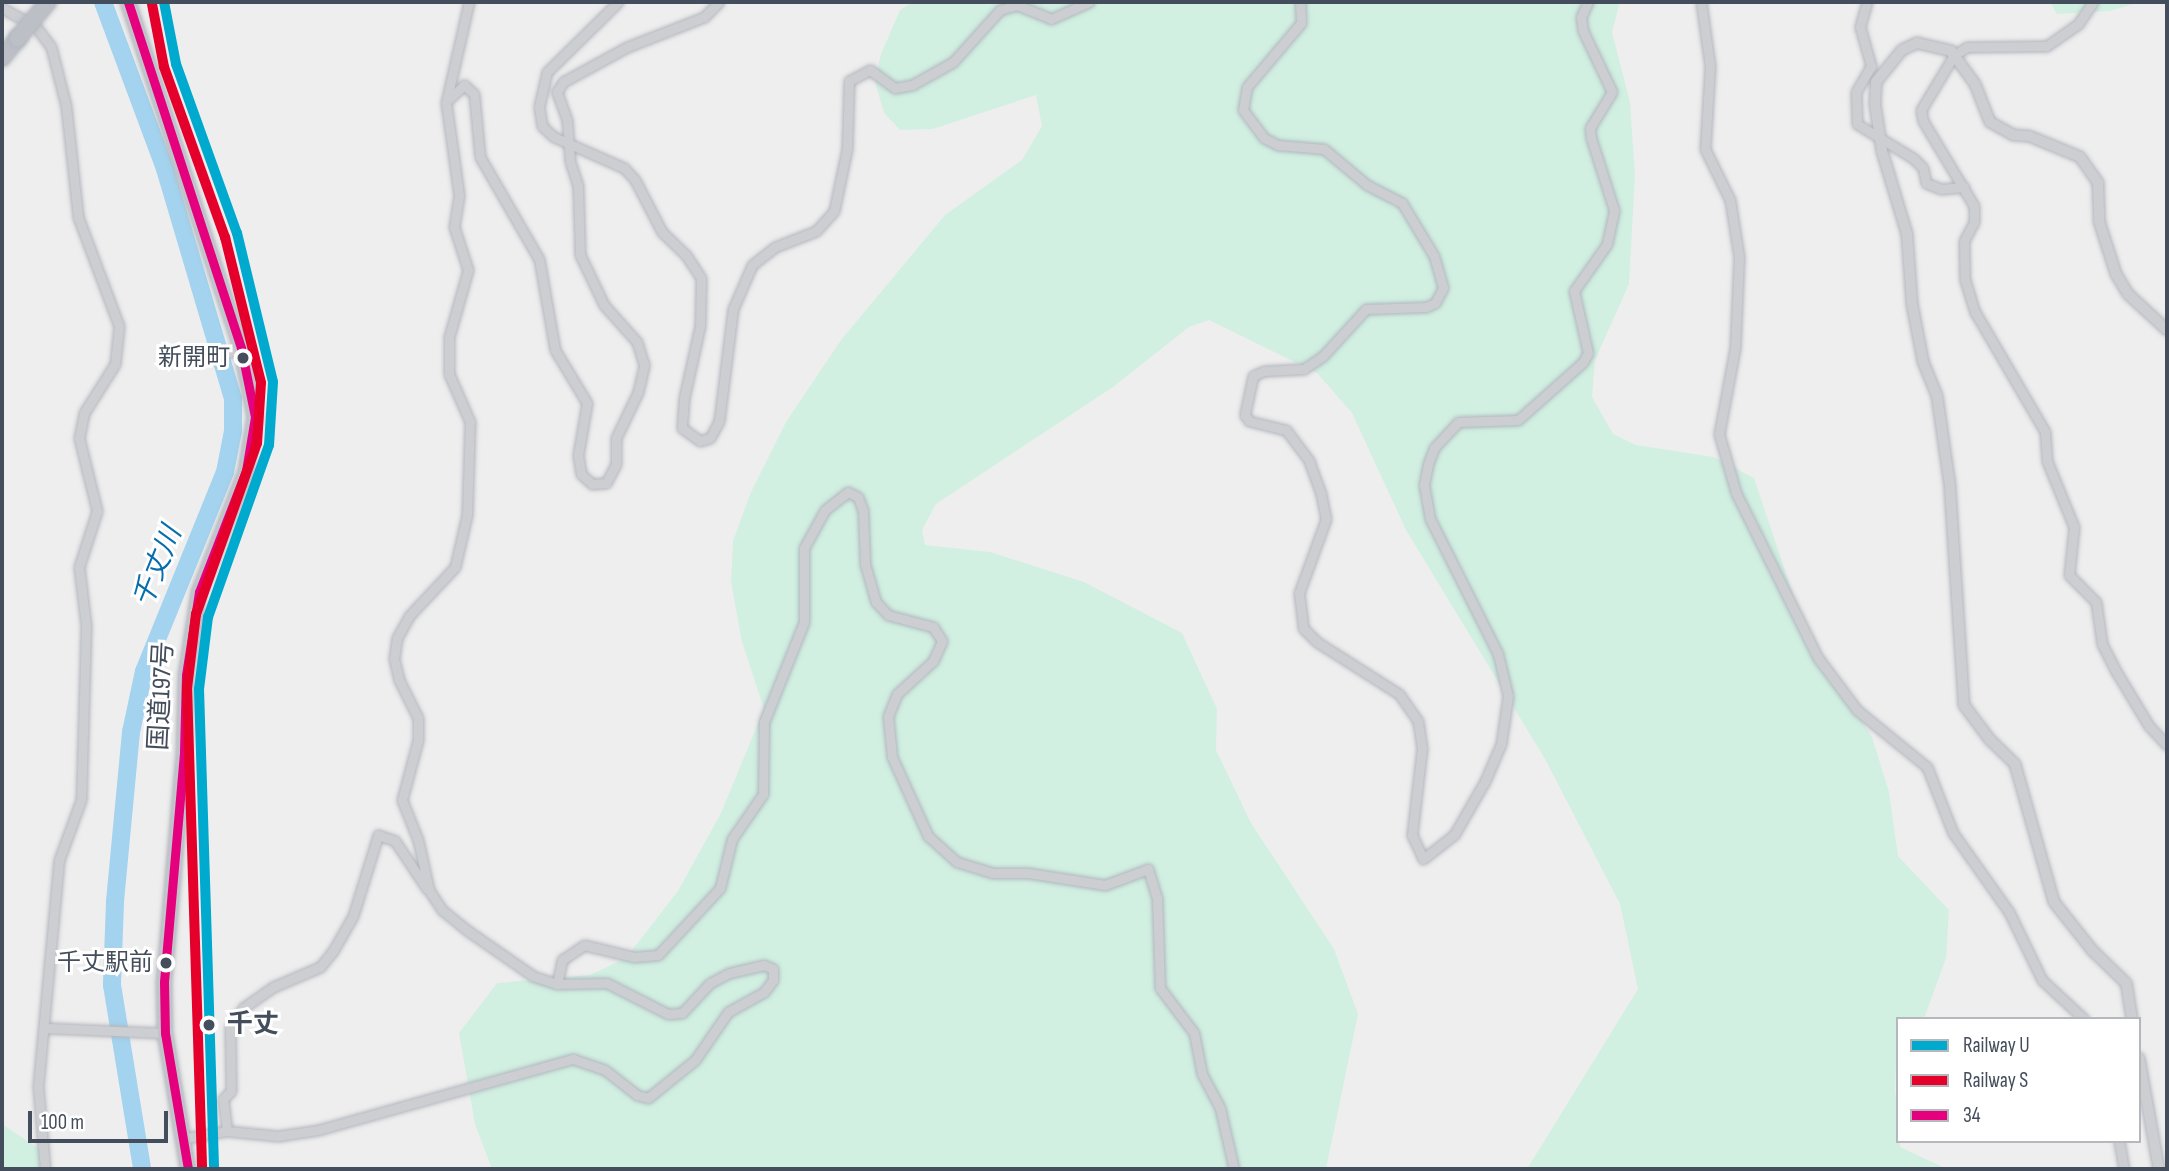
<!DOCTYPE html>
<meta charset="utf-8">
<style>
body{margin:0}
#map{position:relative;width:2169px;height:1171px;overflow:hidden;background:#efeeee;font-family:"Sofia Sans Condensed","Noto Sans JP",sans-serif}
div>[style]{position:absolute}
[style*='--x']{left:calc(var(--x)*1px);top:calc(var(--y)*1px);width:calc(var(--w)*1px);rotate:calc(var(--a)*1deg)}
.green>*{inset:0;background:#d1f0e2}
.river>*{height:18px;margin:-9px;padding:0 9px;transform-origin:9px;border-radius:9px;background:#a3d3ef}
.roads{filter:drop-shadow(0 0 2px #b2b6be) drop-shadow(0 0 2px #b2b6be)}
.minor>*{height:9px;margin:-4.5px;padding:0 4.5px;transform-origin:4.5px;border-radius:4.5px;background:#ccced1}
.tertiary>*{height:10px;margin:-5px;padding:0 5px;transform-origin:5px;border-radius:5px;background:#ccced1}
.trunk>*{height:14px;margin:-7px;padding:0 7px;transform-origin:7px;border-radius:7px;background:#c1c4ca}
.motorway>*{height:16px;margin:-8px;padding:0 8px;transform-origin:8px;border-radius:8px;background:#bcbfc6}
.bridges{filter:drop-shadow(0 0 2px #b2b6be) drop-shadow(0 0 2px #b2b6be)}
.motorway-bridge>*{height:16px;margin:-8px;padding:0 8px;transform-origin:8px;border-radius:8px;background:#bcbfc6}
.bus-1>*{height:9px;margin:-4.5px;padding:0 4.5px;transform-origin:4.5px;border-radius:4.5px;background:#e5007d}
.rail-1>*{height:10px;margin:-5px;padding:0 5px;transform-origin:5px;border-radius:5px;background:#00a9ce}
.rail-2>*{height:10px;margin:-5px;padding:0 5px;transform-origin:5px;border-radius:5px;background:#e4002b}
.dots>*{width:19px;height:19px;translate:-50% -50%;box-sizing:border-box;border:4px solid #fff;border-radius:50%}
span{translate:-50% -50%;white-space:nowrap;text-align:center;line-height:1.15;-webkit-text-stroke:6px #fff;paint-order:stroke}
.bus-label{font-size:24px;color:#444d5b}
.right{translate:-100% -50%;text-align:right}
.street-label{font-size:26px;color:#444d5b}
.stop-label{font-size:26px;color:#444d5b;font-weight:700}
.left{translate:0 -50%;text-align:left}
.water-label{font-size:28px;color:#056eae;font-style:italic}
.frame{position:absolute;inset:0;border:4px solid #444d5b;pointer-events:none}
.legend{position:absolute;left:1896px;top:1017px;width:245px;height:126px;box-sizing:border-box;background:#fff;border:2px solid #b4b8bd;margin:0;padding:9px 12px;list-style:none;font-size:21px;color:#444d5b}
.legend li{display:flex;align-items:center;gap:14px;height:35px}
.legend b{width:35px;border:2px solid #b4b8bd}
.scale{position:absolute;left:28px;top:1111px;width:140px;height:32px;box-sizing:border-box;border:4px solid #444d5b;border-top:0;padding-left:9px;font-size:21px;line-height:24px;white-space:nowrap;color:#444d5b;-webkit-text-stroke:5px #fff;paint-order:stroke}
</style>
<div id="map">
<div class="green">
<div style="clip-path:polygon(913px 2px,1620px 2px,1612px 32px,1630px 102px,1635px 176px,1629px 284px,1595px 360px,1592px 397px,1613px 434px,1636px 445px,1714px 457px,1754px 478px,1806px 633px,1872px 737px,1889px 792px,1898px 856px,1949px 910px,1946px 958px,1924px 1019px,1898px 1019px,1895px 1089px,1900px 1147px,1947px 1169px,1527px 1169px,1638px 989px,1620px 904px,1545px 759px,1406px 530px,1352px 413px,1317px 373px,1209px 320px,1189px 327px,1113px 387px,936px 504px,922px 530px,925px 545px,990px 552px,1084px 582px,1182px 633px,1217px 709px,1216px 750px,1251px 823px,1334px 949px,1358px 1014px,1326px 1169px,492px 1169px,475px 1124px,459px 1033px,497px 983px,590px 975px,626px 958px,678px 891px,721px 813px,764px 709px,742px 642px,731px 582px,733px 541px,751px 492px,786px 422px,841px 340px,945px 215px,1022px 160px,1042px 126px,1036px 95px,933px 129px,900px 130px,884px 113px,875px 81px,881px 54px,900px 10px)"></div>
<div style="clip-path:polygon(2050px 2px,2140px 2px,2110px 11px,2057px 14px)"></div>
<div style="clip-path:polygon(2px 1124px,44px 1152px,44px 1169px,2px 1169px)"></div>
</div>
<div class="river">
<div style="--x:103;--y:2;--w:178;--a:69.6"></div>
<div style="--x:165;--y:169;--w:240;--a:73.5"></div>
<div style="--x:233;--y:399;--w:32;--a:90"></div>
<div style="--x:233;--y:431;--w:42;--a:101"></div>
<div style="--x:225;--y:472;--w:215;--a:112.1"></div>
<div style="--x:144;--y:671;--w:62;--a:102"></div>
<div style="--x:131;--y:732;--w:171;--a:95.4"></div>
<div style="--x:115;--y:902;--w:83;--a:92.1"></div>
<div style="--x:112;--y:985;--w:186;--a:80.7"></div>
</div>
<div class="roads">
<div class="minor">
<div style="--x:618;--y:2;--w:100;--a:135.4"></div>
<div style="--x:547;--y:72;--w:36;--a:103"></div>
<div style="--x:539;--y:107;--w:19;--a:81"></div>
<div style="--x:542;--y:126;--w:16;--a:43"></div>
<div style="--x:554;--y:137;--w:77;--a:23.9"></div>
<div style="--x:624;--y:168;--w:16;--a:47"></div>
<div style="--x:635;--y:180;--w:59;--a:62.6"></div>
<div style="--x:662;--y:232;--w:33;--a:44"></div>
<div style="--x:686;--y:255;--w:27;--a:57"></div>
<div style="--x:701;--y:278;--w:48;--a:91.2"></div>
<div style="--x:700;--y:326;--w:74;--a:102.5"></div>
<div style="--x:684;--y:398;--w:30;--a:94"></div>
<div style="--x:682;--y:428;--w:22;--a:36"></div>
<div style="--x:700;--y:441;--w:10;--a:-17"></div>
<div style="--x:710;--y:438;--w:19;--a:-62"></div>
<div style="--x:719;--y:421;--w:113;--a:-82.9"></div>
<div style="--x:733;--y:309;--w:48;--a:-66.6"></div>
<div style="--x:752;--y:265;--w:29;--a:-38"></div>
<div style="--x:775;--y:247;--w:44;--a:-21.3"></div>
<div style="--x:816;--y:231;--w:27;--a:-48"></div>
<div style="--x:834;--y:211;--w:63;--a:-78.2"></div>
<div style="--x:847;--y:149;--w:68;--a:-88.3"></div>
<div style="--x:849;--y:81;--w:24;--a:-28"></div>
<div style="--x:870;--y:70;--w:31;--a:36"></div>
<div style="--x:895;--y:88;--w:17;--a:-10"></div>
<div style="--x:912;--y:85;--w:47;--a:-29.3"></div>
<div style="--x:953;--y:62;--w:70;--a:-47.9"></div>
<div style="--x:1000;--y:10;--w:18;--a:-16"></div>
<div style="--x:1017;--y:5;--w:37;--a:22"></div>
<div style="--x:1051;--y:19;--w:42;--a:-24.1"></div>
<div style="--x:1300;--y:2;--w:21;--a:87"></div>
<div style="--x:1301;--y:23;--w:84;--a:130.2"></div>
<div style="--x:1247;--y:87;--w:23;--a:100"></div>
<div style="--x:1243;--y:110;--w:35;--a:53"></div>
<div style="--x:1264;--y:138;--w:16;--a:27"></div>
<div style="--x:1278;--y:145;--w:46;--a:5"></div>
<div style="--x:1324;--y:149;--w:56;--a:39.9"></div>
<div style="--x:1367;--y:185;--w:39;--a:27"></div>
<div style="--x:1402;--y:203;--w:62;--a:58.9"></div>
<div style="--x:1434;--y:256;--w:33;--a:74"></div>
<div style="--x:1443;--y:288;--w:17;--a:118"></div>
<div style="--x:1435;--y:303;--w:10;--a:156"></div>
<div style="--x:1426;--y:307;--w:60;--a:178.1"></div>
<div style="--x:1366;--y:309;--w:64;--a:132.5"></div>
<div style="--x:1323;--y:356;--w:23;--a:146"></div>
<div style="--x:1304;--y:369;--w:40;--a:177.1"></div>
<div style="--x:1264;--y:371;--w:12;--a:156"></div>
<div style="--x:1253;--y:376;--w:40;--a:102"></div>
<div style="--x:1245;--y:415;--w:7;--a:56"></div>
<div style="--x:1249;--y:421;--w:38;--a:14"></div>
<div style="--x:1286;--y:430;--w:39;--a:53"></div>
<div style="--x:1309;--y:461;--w:35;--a:70"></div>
<div style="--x:1321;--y:494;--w:25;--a:79"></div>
<div style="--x:1326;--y:519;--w:79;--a:110"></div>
<div style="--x:1299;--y:593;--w:35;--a:83"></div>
<div style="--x:1303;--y:628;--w:20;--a:45"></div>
<div style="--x:1317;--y:642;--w:97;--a:32.4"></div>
<div style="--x:1399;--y:694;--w:33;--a:55"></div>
<div style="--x:1418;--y:721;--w:27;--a:82"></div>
<div style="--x:1422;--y:748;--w:88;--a:96.6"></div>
<div style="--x:1412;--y:835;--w:26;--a:65"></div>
<div style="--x:1423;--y:859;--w:39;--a:-38"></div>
<div style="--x:1454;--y:835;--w:62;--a:-60.1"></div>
<div style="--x:1485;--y:781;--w:40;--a:-66.6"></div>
<div style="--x:1501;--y:744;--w:49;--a:-81.7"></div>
<div style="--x:1508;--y:696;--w:43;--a:-103.4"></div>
<div style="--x:1498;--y:654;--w:151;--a:-116.7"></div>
<div style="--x:1430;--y:519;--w:35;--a:-100"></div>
<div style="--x:1424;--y:485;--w:21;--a:-79"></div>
<div style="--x:1428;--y:464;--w:17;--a:-69"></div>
<div style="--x:1434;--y:448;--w:35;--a:-47"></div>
<div style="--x:1458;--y:422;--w:60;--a:-1.9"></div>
<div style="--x:1518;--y:420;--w:87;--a:-41.7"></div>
<div style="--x:1583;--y:362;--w:10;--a:-61"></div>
<div style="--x:1588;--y:353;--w:64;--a:-102.7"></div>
<div style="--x:1574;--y:291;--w:57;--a:-54.9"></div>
<div style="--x:1607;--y:244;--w:35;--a:-78"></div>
<div style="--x:1614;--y:210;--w:76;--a:-107.7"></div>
<div style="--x:1591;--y:138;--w:10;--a:-96"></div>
<div style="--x:1590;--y:128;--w:42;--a:-58.6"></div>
<div style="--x:1612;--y:92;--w:68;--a:-115.4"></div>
<div style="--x:1583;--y:31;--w:14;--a:-98"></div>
<div style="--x:1581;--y:17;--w:17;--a:-65"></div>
<div style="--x:1701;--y:2;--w:65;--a:82"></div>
<div style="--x:1710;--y:66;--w:83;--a:93.4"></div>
<div style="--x:1705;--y:149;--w:57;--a:63.9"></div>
<div style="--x:1730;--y:200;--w:58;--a:81"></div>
<div style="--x:1739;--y:257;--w:91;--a:92.5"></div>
<div style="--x:1735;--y:348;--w:87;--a:100.5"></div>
<div style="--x:1719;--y:434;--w:61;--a:73.9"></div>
<div style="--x:1736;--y:493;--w:184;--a:63.6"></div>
<div style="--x:1818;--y:658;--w:65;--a:53.1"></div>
<div style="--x:1857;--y:710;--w:90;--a:39.2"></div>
<div style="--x:1927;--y:767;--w:71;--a:68.5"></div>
<div style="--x:1953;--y:833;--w:97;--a:54.7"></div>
<div style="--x:2009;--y:912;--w:76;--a:64.1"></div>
<div style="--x:2042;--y:980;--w:57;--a:42.9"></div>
<div style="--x:1867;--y:2;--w:26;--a:106"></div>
<div style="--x:1860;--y:27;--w:41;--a:74.2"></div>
<div style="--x:1871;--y:66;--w:30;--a:120"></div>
<div style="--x:1856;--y:92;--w:32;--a:88"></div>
<div style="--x:1857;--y:124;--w:66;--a:31.3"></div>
<div style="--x:1913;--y:158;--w:14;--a:45"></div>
<div style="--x:1923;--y:168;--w:15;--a:79"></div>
<div style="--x:1926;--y:183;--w:16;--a:22"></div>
<div style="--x:1941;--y:189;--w:23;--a:-5"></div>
<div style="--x:2093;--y:2;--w:27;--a:124"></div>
<div style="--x:2078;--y:24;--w:39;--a:145"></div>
<div style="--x:2046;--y:46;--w:79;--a:179.3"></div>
<div style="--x:1967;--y:47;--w:15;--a:148"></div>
<div style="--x:1954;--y:55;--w:64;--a:121"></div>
<div style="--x:1921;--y:110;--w:11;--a:80"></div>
<div style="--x:1923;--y:121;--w:99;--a:59"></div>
<div style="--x:1974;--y:206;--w:16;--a:90"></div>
<div style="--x:1974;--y:222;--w:21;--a:118"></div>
<div style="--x:1964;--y:241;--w:39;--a:89"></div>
<div style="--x:1965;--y:280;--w:34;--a:73"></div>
<div style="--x:1975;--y:312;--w:139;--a:59.7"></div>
<div style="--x:2045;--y:432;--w:29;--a:86"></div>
<div style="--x:2047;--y:461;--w:71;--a:67.8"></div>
<div style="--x:2074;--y:527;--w:48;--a:95.9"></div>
<div style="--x:2069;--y:575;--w:38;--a:45"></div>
<div style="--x:2096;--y:602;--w:42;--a:81.9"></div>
<div style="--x:2102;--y:644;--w:33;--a:63"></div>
<div style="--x:2117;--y:673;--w:62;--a:58.9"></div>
<div style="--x:2149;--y:726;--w:26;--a:47"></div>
<div style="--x:2;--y:8;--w:39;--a:29"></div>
<div style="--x:36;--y:27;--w:25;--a:53"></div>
<div style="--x:51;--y:47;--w:61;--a:75.7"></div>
<div style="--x:66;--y:106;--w:112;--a:83.8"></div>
<div style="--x:78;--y:217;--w:116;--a:69.4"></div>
<div style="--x:119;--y:326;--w:38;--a:96"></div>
<div style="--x:115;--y:364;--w:58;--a:122.3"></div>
<div style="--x:84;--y:413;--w:25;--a:101"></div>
<div style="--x:79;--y:438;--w:75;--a:76.1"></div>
<div style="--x:97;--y:511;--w:59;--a:107.8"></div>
<div style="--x:79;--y:567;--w:59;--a:83.2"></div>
<div style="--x:86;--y:626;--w:174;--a:91.6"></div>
<div style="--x:81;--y:800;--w:64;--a:110.1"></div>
<div style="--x:59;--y:860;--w:227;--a:95.3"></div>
<div style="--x:38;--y:1086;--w:83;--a:85.2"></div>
<div style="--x:449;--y:99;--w:21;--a:-43"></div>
<div style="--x:464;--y:85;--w:13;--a:42"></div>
<div style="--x:474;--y:94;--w:63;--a:84.6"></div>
<div style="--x:480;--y:157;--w:118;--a:60"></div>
<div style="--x:539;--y:259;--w:92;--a:80"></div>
<div style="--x:555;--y:350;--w:62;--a:58.9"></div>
<div style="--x:587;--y:403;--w:53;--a:99.8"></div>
<div style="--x:578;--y:455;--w:19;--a:81"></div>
<div style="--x:581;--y:474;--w:15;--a:42"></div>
<div style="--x:592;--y:484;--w:14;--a:-4"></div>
<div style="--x:606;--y:483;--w:21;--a:-62"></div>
<div style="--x:616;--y:464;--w:26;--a:-90"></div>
<div style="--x:616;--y:438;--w:51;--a:-64.4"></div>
<div style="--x:638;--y:392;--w:28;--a:-77"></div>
<div style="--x:644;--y:365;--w:24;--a:-107"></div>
<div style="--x:637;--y:342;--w:50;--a:-131.7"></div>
<div style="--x:604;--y:305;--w:55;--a:-115.6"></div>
<div style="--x:580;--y:255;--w:69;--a:-91.7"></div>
<div style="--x:578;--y:186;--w:26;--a:-108"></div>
<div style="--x:570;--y:161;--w:41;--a:-94.2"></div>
<div style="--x:567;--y:120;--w:30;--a:-110"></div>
<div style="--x:557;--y:92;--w:12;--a:-59"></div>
<div style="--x:563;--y:82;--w:73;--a:-28.7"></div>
<div style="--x:627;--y:47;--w:83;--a:-21.3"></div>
<div style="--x:704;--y:17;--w:21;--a:-45"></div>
<div style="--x:212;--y:358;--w:31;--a:-19"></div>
<div style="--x:557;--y:984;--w:25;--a:-78"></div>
<div style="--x:562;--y:960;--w:27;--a:-34"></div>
<div style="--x:584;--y:945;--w:51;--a:13.5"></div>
<div style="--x:634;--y:957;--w:24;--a:-5"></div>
<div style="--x:658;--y:955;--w:91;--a:-47.2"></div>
<div style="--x:720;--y:888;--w:50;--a:-76.2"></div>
<div style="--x:732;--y:839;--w:55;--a:-55.4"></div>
<div style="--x:763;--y:794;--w:72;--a:-89.2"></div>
<div style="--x:764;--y:722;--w:108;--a:-68.2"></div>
<div style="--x:804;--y:622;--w:74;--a:-90"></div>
<div style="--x:804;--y:548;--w:43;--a:-61.1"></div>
<div style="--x:825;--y:510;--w:29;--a:-38"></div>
<div style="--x:848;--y:492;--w:11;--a:27"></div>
<div style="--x:858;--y:497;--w:15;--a:70"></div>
<div style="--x:863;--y:511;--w:53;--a:87.8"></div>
<div style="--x:865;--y:564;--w:40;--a:74"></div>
<div style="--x:876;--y:602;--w:18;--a:47"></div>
<div style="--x:888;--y:615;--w:47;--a:14.9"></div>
<div style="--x:933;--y:627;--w:17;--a:57"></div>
<div style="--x:942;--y:641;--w:22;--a:114"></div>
<div style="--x:933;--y:661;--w:49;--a:137.5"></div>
<div style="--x:897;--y:694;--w:24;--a:112"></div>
<div style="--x:888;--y:716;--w:41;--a:84.4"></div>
<div style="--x:892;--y:757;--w:87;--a:65.5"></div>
<div style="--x:928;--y:836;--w:39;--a:42"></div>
<div style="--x:957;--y:862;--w:38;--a:17"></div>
<div style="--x:993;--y:873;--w:35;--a:0"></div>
<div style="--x:1028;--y:873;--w:78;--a:8.9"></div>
<div style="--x:1105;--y:885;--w:46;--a:-20.4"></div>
<div style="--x:1148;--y:869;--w:30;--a:73"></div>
<div style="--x:1157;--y:898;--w:90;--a:88.1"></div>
<div style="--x:1160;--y:988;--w:56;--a:52.9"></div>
<div style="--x:1194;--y:1033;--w:42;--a:79"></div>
<div style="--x:1202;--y:1074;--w:38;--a:62"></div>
<div style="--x:1220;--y:1108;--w:63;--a:77.1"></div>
<div style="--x:44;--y:1028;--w:121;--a:2.4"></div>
<div style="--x:227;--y:1131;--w:32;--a:-97"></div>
<div style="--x:223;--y:1099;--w:11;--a:-45"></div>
<div style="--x:231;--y:1091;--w:63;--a:-90.9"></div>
<div style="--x:230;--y:1028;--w:24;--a:-57"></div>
<div style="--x:243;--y:1008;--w:37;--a:-35"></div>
<div style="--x:273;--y:987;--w:51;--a:-23.1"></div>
<div style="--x:320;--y:967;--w:21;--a:-51"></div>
<div style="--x:333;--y:951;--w:40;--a:-60.3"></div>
<div style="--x:353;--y:916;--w:85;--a:-72.8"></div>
<div style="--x:378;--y:835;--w:18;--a:19"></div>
<div style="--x:395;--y:841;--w:58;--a:56.3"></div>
<div style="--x:186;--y:1138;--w:42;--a:-9.7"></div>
<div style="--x:227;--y:1131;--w:51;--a:5.6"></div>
<div style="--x:278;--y:1136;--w:40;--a:-8.5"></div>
<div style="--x:318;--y:1130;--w:265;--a:-15.6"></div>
<div style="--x:573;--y:1059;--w:34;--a:19"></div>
<div style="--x:605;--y:1070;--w:41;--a:38"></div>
<div style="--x:637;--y:1095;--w:11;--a:15"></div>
<div style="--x:648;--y:1098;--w:60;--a:-39"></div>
<div style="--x:695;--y:1060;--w:58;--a:-55.5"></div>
<div style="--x:728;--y:1012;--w:41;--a:-29.1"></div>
<div style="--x:764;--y:992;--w:15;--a:-53"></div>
<div style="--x:773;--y:980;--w:11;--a:-90"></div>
<div style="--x:773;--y:969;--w:10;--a:-156"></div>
<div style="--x:764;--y:965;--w:36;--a:167"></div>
<div style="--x:729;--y:973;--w:21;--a:152"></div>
<div style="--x:710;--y:983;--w:41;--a:133"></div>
<div style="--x:682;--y:1013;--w:14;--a:176"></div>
<div style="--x:668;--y:1014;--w:68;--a:-153.1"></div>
<div style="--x:607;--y:983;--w:50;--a:178.9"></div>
<div style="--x:557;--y:984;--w:25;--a:-162"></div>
<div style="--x:533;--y:976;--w:79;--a:-145.3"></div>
<div style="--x:468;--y:931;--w:33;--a:-141"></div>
<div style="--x:442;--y:910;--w:24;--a:-123"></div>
<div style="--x:429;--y:890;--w:51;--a:-102.4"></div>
<div style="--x:418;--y:840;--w:43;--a:-111.8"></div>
<div style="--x:402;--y:800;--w:62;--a:-75.1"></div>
<div style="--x:418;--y:740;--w:22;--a:-90"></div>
<div style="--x:418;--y:718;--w:42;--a:-116.6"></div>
<div style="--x:399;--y:680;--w:22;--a:-103"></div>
<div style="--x:394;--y:659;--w:21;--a:-82"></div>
<div style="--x:397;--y:638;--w:25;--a:-61"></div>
<div style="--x:409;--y:616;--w:67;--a:-46.8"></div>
<div style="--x:455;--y:567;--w:53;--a:-77"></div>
<div style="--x:467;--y:515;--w:93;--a:-88.2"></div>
<div style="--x:470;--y:422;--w:52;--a:-113.6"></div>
<div style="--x:449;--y:374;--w:37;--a:-90"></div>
<div style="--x:449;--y:337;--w:70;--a:-74.2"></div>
<div style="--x:468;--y:270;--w:45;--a:-108"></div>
<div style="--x:454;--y:227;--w:32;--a:-81"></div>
<div style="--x:459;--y:195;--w:93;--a:-98"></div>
<div style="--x:446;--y:103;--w:104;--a:-77.2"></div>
<div style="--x:2119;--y:1141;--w:28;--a:80"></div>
</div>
<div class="tertiary">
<div style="--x:2132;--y:1019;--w:36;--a:-99"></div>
<div style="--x:2126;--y:983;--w:47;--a:-135.9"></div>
<div style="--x:2092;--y:950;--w:61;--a:-128.4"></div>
<div style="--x:2054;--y:902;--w:143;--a:-105.8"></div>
<div style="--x:2015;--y:764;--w:35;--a:-136"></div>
<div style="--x:1990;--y:740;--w:44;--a:-126.6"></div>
<div style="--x:1964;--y:705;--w:219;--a:-93.7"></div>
<div style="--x:1950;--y:486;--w:91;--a:-98.2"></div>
<div style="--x:1937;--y:396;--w:38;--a:-112"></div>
<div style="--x:1923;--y:361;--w:58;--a:-100.9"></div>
<div style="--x:1912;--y:304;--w:70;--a:-94.1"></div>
<div style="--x:1907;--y:234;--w:87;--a:-106.8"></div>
<div style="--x:1882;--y:151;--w:48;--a:-98.5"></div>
<div style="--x:1875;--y:104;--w:22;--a:-87"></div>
<div style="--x:1876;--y:82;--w:41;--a:-50.9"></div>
<div style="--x:1902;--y:50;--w:17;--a:-25"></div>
<div style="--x:1917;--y:43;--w:35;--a:13"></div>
<div style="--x:1951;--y:51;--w:41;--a:54"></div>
<div style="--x:1975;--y:84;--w:41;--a:68.5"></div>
<div style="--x:1990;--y:122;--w:26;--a:29"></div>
<div style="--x:2013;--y:135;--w:16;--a:4"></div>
<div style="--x:2029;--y:136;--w:55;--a:22.4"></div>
<div style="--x:2080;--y:157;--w:32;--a:55"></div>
<div style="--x:2098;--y:183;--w:38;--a:88"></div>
<div style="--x:2099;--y:221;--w:56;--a:72.2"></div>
<div style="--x:2116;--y:274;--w:23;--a:59"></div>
<div style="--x:2128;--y:294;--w:53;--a:42.7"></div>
<div style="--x:2139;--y:1058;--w:113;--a:79.8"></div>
</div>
<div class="trunk">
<div style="--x:128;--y:2;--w:364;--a:71.9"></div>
<div style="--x:241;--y:348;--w:70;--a:78.5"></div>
<div style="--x:255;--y:417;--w:55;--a:99.5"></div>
<div style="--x:246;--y:471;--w:130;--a:111.2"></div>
<div style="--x:199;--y:592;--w:84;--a:98.9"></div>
<div style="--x:186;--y:675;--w:78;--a:91.5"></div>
<div style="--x:184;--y:753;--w:230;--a:95"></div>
<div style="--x:164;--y:982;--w:51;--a:88.9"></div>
<div style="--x:165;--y:1033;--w:138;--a:80.4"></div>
</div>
<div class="motorway">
<div style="--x:2;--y:58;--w:26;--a:-51"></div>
</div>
</div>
<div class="bridges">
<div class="motorway-bridge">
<div style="--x:18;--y:38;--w:47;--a:-50.2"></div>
</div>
</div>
<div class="bus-1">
<div style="--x:128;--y:2;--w:364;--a:71.9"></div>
<div style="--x:241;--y:348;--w:70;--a:78.5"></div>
<div style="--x:255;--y:417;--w:55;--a:99.5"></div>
<div style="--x:246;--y:471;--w:130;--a:111.2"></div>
<div style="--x:199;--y:592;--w:84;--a:98.9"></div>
<div style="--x:186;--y:675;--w:78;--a:91.5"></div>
<div style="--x:184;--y:753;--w:230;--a:95"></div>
<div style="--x:164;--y:982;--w:51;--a:88.9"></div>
<div style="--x:165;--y:1033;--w:138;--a:80.4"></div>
</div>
<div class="rail-1">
<div style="--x:164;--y:2;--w:63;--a:79"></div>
<div style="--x:176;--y:64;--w:180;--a:70.2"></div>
<div style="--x:237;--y:233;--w:153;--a:76.4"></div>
<div style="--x:273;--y:382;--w:63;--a:93.6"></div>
<div style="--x:269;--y:445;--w:182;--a:109.5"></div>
<div style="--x:208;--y:617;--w:73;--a:97.1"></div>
<div style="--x:199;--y:689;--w:480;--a:88.2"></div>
</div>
<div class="rail-2">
<div style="--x:152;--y:4;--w:64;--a:79.2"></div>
<div style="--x:164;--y:67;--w:181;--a:70.3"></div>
<div style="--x:225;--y:237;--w:150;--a:76.1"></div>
<div style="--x:261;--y:383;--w:60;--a:93.8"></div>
<div style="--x:257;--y:443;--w:182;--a:109.6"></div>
<div style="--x:196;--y:614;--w:75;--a:96.9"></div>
<div style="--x:187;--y:688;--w:481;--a:88.2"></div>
</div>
<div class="dots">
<div style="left:243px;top:358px;background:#444d5b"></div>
<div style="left:166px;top:963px;background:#444d5b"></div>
<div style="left:209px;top:1025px;background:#444d5b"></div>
</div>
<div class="bus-label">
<span class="right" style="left:230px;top:358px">新開町</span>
<span class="right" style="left:153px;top:963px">千丈駅前</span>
</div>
<div class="street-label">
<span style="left:162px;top:696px;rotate:-87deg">国道197号</span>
</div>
<div class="stop-label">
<span class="left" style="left:227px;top:1025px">千丈</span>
</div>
<div class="water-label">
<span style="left:158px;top:567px;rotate:-68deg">千丈川</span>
</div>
<div class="frame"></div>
<ul class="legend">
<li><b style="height:9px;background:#00a9ce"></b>Railway U</li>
<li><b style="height:9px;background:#e4002b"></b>Railway S</li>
<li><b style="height:9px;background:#e5007d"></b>34</li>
</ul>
<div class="scale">100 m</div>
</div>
